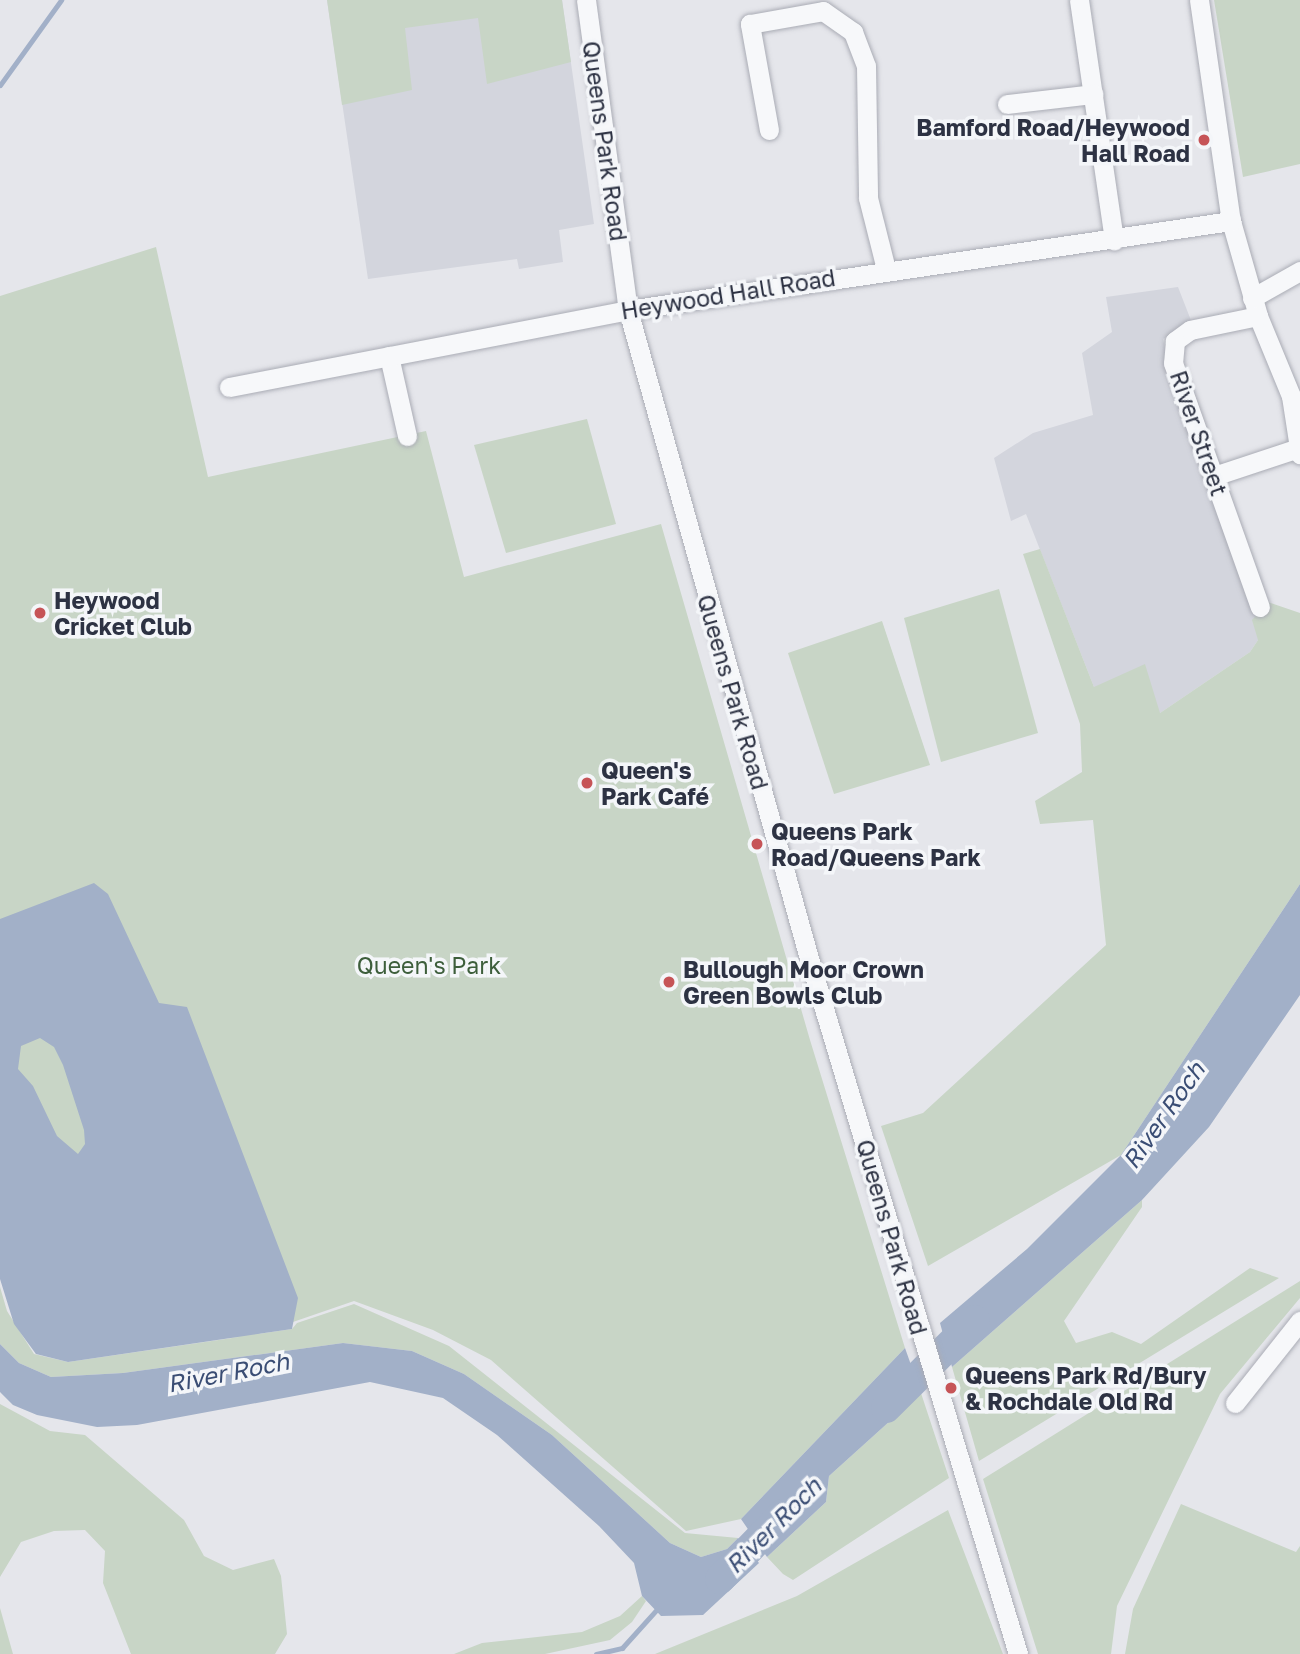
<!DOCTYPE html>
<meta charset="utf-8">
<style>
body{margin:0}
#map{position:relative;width:1300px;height:1654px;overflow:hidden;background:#e5e6eb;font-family:"Golos Text",sans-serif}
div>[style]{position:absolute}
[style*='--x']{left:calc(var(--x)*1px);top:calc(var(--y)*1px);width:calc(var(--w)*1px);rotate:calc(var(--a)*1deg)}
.built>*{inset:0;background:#d3d5dd}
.green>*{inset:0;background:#c8d5c6}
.water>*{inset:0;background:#a2b0c8}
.stream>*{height:5px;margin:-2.5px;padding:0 2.5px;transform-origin:2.5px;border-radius:2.5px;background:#a2b0c8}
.river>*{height:30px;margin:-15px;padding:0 15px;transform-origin:15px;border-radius:15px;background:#a2b0c8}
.roads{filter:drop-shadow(0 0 2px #aaacb5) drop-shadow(0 0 2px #aaacb5)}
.minor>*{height:19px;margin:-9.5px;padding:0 9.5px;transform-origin:9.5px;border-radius:9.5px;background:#f7f8fa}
.dots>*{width:19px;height:19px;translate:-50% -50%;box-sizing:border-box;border:4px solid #f4f6f9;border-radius:50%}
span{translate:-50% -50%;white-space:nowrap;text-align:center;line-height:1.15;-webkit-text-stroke:7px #f4f6f9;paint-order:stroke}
.poi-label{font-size:23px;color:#2d3243;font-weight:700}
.right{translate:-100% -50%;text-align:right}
.left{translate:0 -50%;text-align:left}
.street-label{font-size:23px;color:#2d3243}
.park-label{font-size:23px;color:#3d5e3b}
.water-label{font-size:24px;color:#3a4d74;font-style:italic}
</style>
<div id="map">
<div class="built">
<div style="clip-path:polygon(327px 0,562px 0,594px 224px,559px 230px,563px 262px,519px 269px,517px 259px,368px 279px)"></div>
<div style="clip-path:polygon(1178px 287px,1192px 323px,1163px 339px,1168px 362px,1264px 612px,1258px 640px,1250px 652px,1160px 713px,1094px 687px,1026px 514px,1011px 521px,994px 458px,1033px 433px,1093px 415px,1082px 353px,1112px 332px,1106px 297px)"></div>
</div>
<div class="green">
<div style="clip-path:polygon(327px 0,562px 0,571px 62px,487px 84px,478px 18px,405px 28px,412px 90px,342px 105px)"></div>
<div style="clip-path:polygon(1214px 0,1300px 0,1300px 164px,1243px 177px)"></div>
<div style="clip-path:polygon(156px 247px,208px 477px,426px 431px,464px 577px,661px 524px,810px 1040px,905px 1348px,741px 1519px,686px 1531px,491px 1360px,433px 1330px,354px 1301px,258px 1334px,292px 1329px,297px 1323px,354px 1304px,449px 1346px,685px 1533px,738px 1538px,727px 1549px,701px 1557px,670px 1543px,552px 1435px,464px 1374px,412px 1351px,343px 1343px,123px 1373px,51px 1377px,19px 1363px,0 1344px,0 1287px,7px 1311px,34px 1354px,68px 1362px,239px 1337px,36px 1354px,0 1272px,0 296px)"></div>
<div style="clip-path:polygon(587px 419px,616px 524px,506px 553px,474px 445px)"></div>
<div style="clip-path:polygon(1040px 549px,1094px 687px,1145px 664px,1160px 713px,1250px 652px,1258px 640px,1252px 620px,1268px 602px,1300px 613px,1300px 884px,1121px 1155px,928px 1266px,881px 1126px,923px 1113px,1106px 945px,1093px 820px,1040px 824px,1035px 801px,1082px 772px,1080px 724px,1023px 554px)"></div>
<div style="clip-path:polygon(999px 589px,1038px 733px,941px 762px,904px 618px)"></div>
<div style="clip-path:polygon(882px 621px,930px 765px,834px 794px,788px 653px)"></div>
<div style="clip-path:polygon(1142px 1200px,1142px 1207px,1064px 1321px,1076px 1343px,1112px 1332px,1141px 1344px,1250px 1268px,1279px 1278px,979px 1461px,952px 1367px)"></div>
<div style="clip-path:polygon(1300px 1281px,1300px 1298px,1220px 1394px,1117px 1606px,1111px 1654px,1038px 1654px,983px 1479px)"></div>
<div style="clip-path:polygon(921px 1393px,949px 1478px,793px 1580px,783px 1574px,767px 1557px,826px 1502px,829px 1476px)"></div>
<div style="clip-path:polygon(0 1404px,50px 1431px,85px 1435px,184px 1520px,204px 1556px,233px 1570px,274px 1559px,281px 1576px,287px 1634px,275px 1654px,131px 1654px,103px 1583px,105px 1551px,85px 1530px,54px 1531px,21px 1542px,0 1577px)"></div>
<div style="clip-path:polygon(1181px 1504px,1296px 1552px,1300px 1546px,1300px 1654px,1125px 1654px,1133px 1609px)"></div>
<div style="clip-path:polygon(948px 1510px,1003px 1654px,655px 1654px,797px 1596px)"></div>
<div style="clip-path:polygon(642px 1596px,646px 1601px,632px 1622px,610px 1640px,545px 1654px,454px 1654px,482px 1643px,582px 1632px,620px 1616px)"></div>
<div style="clip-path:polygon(0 1608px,13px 1654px,0 1654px)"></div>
</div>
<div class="water">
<div style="clip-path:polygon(evenodd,94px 883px,108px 894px,159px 1003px,187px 1007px,298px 1298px,292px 1329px,68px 1362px,36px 1354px,14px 1324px,0 1279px,0 919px,94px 883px,40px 1038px,54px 1047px,63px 1065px,84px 1130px,85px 1144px,78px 1154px,57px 1136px,33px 1086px,18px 1069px,21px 1046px,40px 1038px)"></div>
<div style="clip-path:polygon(1300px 884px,1300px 995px,1209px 1127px,1142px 1200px,952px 1367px,940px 1323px,1027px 1249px,1121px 1155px)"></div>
<div style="clip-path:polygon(343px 1343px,412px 1351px,464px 1374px,552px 1435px,670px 1543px,701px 1557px,727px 1549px,738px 1538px,759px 1563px,703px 1615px,661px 1616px,642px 1596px,634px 1563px,599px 1526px,497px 1435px,443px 1398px,370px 1382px,137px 1425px,97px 1427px,37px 1415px,13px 1405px,0 1392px,0 1344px,19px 1363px,51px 1377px,123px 1373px)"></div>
<div style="clip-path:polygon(905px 1348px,921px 1393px,829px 1476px,826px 1502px,767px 1557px,741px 1519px)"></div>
</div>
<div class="stream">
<div style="--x:0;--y:85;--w:105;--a:-54.3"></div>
<div style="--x:596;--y:1654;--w:27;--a:-13"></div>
<div style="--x:622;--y:1648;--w:54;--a:-48"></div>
</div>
<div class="river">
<div style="--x:886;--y:1408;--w:125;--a:-44.7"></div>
<div style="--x:720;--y:1579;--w:91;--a:-45.9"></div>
</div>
<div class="roads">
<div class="minor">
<div style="--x:586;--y:0;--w:313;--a:82.3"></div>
<div style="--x:628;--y:310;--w:677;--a:74.4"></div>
<div style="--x:810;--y:962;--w:723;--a:73.27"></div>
<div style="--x:1079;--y:0;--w:243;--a:81.7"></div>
<div style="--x:1199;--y:0;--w:223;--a:81.8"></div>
<div style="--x:1231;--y:221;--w:99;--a:74.1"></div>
<div style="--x:1258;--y:316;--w:87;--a:67.6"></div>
<div style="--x:1291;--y:396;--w:59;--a:81.2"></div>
<div style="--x:1007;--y:104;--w:87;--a:-6.6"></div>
<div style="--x:769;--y:130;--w:108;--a:-100.2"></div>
<div style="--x:750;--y:24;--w:74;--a:-10.1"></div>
<div style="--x:823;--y:11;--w:37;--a:35"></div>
<div style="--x:853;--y:32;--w:36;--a:69"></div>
<div style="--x:866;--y:66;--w:132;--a:89.1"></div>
<div style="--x:868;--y:198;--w:73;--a:75.8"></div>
<div style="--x:1252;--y:298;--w:55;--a:-29.4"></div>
<div style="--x:1258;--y:316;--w:69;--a:168.4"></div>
<div style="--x:1190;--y:330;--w:19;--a:144"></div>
<div style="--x:1175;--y:341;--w:22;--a:95"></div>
<div style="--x:1173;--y:363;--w:259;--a:70.4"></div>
<div style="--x:389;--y:356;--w:82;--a:77.3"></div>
<div style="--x:229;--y:387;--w:406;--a:-10.9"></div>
<div style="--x:628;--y:310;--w:610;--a:-8.4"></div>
<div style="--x:1214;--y:476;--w:89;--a:-18.4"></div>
<div style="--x:1235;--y:1403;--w:105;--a:-51.6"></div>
</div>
</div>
<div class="dots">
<div style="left:1204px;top:140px;background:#c65457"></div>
<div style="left:40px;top:613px;background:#c65457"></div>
<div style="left:587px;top:783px;background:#c65457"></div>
<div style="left:757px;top:844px;background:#c65457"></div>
<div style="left:669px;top:982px;background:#c65457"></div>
<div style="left:951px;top:1388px;background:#c65457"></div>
</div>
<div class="poi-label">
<span class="right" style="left:1190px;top:140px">Bamford Road/Heywood<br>Hall Road</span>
<span class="left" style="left:54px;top:613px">Heywood<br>Cricket Club</span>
<span class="left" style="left:601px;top:783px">Queen's<br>Park Café</span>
<span class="left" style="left:771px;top:844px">Queens Park<br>Road/Queens Park</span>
<span class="left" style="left:683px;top:982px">Bullough Moor Crown<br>Green Bowls Club</span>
<span class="left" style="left:965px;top:1388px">Queens Park Rd/Bury<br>&amp; Rochdale Old Rd</span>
</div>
<div class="street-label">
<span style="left:605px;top:141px;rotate:82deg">Queens Park Road</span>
<span style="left:728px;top:294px;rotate:-9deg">Heywood Hall Road</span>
<span style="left:1199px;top:433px;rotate:71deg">River Street</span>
<span style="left:733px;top:692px;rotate:74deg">Queens Park Road</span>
<span style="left:892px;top:1237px;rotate:74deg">Queens Park Road</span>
</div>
<div class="park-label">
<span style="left:429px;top:965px">Queen's Park</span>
</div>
<div class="water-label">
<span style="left:1163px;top:1115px;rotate:-55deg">River Roch</span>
<span style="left:228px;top:1372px;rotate:-11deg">River Roch</span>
<span style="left:773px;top:1525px;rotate:-45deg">River Roch</span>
</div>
</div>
